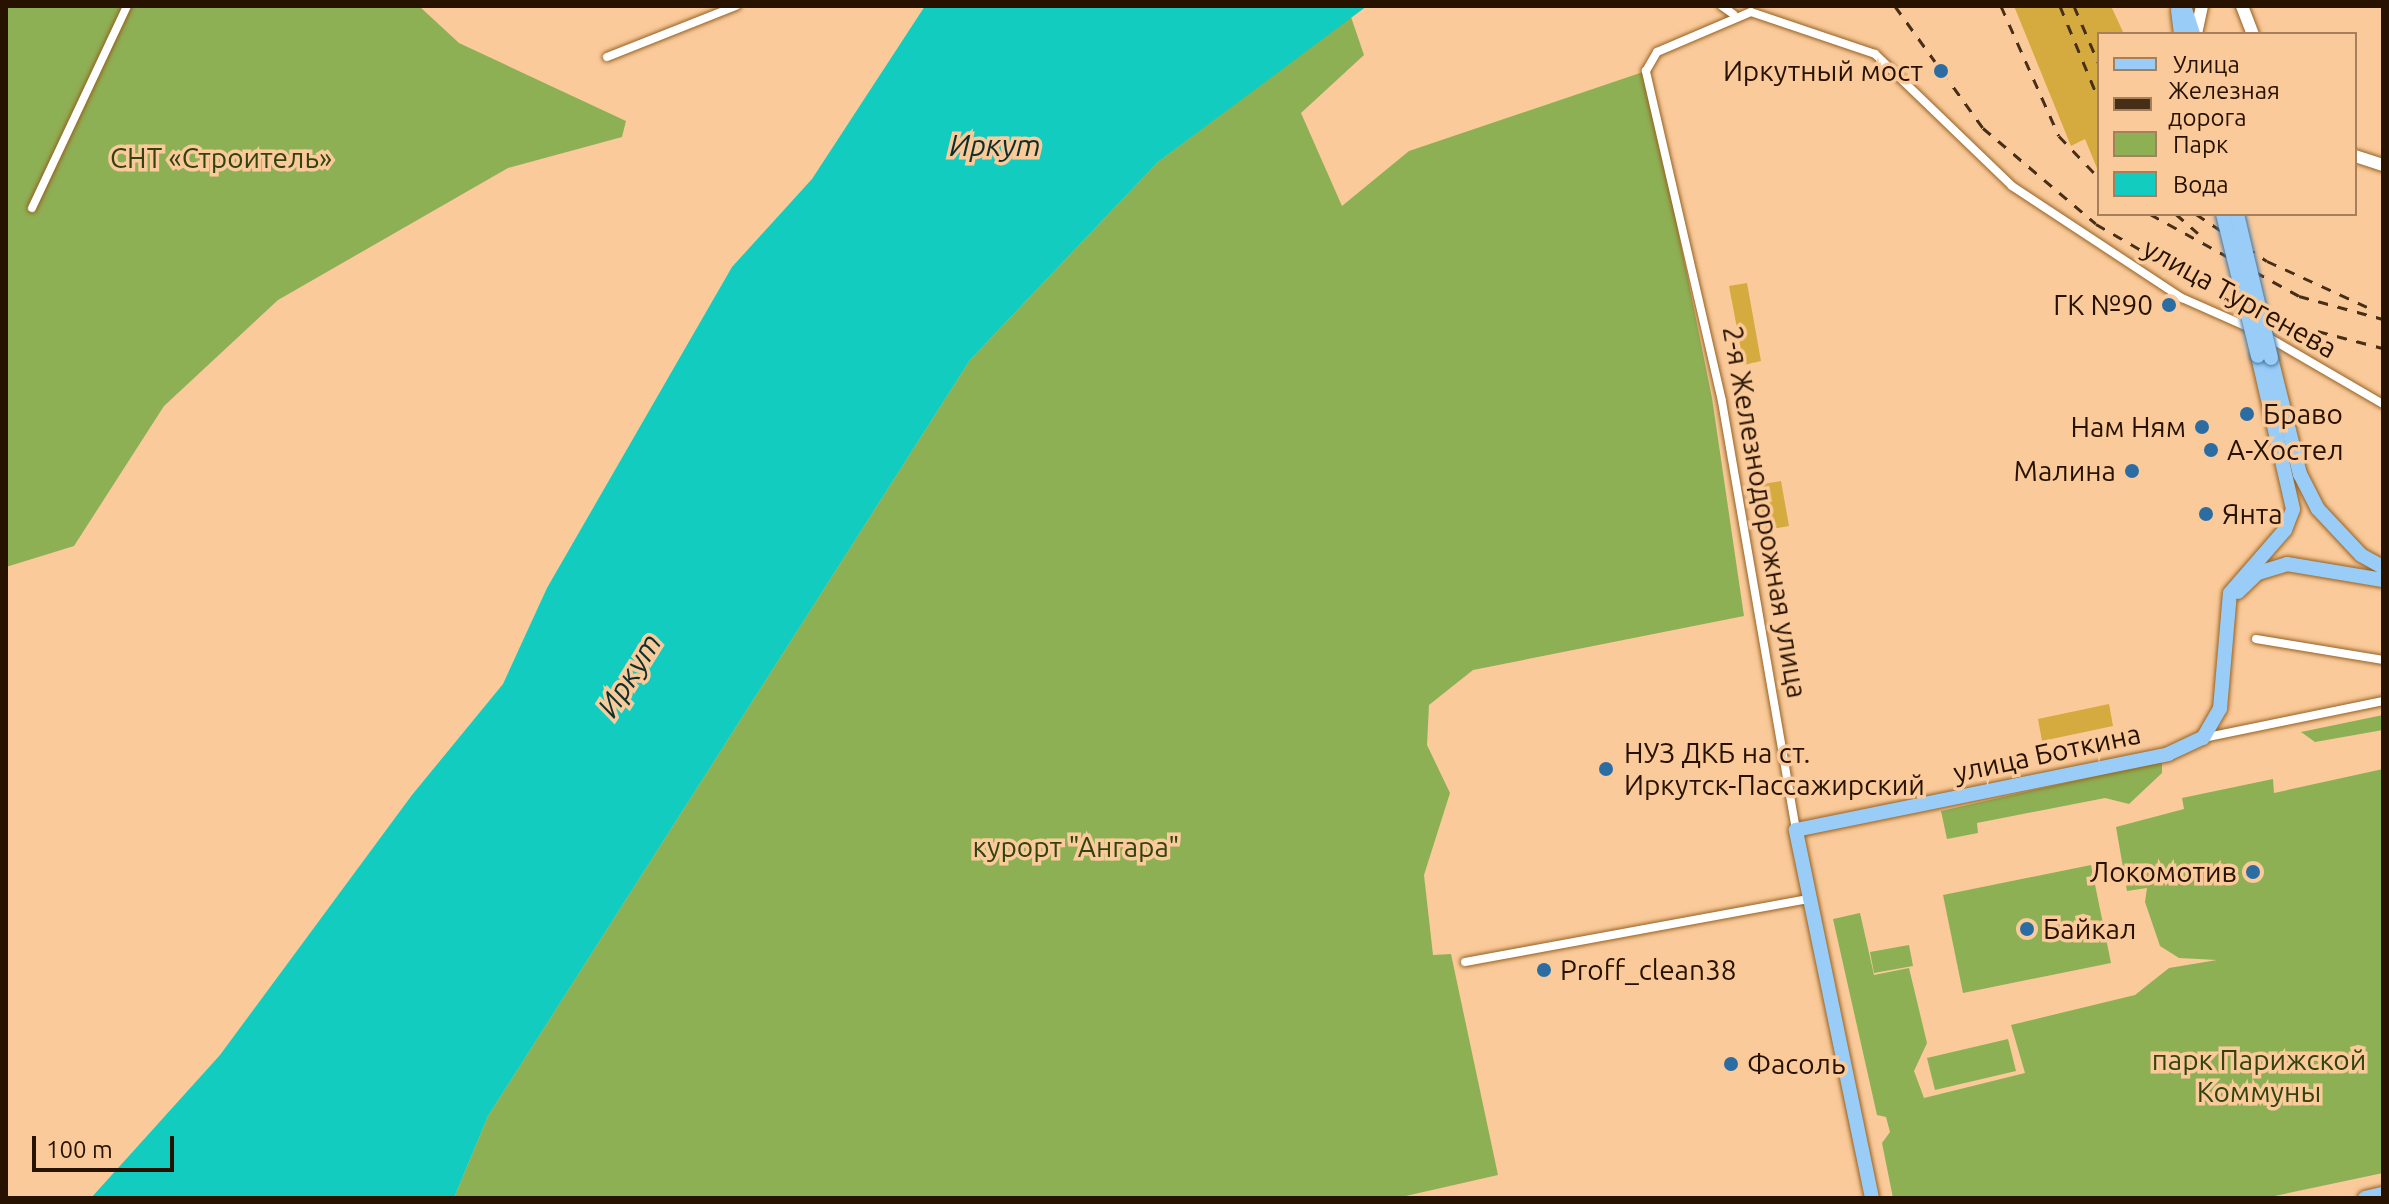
<!DOCTYPE html>
<meta charset="utf-8">
<style>
body{margin:0}
#map{position:relative;width:2389px;height:1204px;overflow:hidden;background:#faca9a;font-family:Ubuntu,sans-serif}
div>[style]{position:absolute}
[style*='--x']{left:calc(var(--x)*1px);top:calc(var(--y)*1px);width:calc(var(--w)*1px);rotate:calc(var(--a)*1deg)}
.green>*{inset:0;background:#8eb054}
.water>*{inset:0;background:#12ccbf}
.building>*{inset:0;background:#d5aa3f}
.roads{filter:drop-shadow(0 0 2px #966122) drop-shadow(0 0 2px #966122)}
.street>*{height:8px;margin:-4px;padding:0 4px;transform-origin:4px;border-radius:4px;background:#fff}
.secondary>*{height:12px;margin:-6px;padding:0 6px;transform-origin:6px;border-radius:6px;background:#fff}
.primary>*{height:14px;margin:-7px;padding:0 7px;transform-origin:7px;border-radius:7px;background:#99cdf8}
.rail>*{height:3px;margin-top:-1.5px;transform-origin:0;background:repeating-linear-gradient(90deg,#472e17 0 10px,transparent 0 20px)}
.bridges{filter:drop-shadow(0 0 2px #45759e) drop-shadow(0 0 2px #45759e)}
.primary-bridge>*{height:14px;margin:-7px;padding:0 7px;transform-origin:7px;border-radius:7px;background:#99cdf8}
.dots>*{width:22px;height:22px;translate:-50% -50%;box-sizing:border-box;border:4px solid #faca9a;border-radius:50%}
span{translate:-50% -50%;white-space:nowrap;text-align:center;line-height:1.15;-webkit-text-stroke:7px #faca9a;paint-order:stroke}
.poi-label{font-size:28px;color:#271200}
.right{translate:-100% -50%;text-align:right}
.left{translate:0 -50%;text-align:left}
.park-label{font-size:28px;color:#324310}
.street-label{font-size:28px;color:#271200}
.water-label{font-size:30px;color:#0e302c;font-style:italic}
.frame{position:absolute;inset:0;border:8px solid #271200;pointer-events:none}
.legend{position:absolute;left:2097px;top:32px;width:260px;height:184px;box-sizing:border-box;background:#faca9a;border:2px solid #a6805c;margin:0;padding:10px 14px;list-style:none;font-size:24px;color:#271200}
.legend li{display:flex;align-items:center;gap:16px;height:40px}
.legend b{width:40px;border:2px solid #a6805c}
.scale{position:absolute;left:32px;top:1136px;width:142px;height:36px;box-sizing:border-box;border:4px solid #271200;border-top:0;padding-left:10px;font-size:24px;line-height:28px;white-space:nowrap;color:#271200;-webkit-text-stroke:6px #faca9a;paint-order:stroke}
</style>
<div id="map">
<div class="green">
<div style="clip-path:polygon(6px 6px,419px 6px,459px 43px,626px 121px,622px 137px,508px 168px,278px 300px,164px 406px,74px 546px,6px 567px)"></div>
<div style="clip-path:polygon(1351px 17px,1364px 55px,1301px 113px,1342px 206px,1409px 151px,1646px 71px,1712px 398px,1744px 616px,1473px 670px,1429px 705px,1427px 745px,1450px 793px,1424px 875px,1433px 955px,1451px 954px,1498px 1175px,1397px 1198px,454px 1198px,488px 1116px,970px 360px,1158px 162px)"></div>
<div style="clip-path:polygon(2383px 715px,2383px 730px,2315px 742px,2301px 732px)"></div>
<div style="clip-path:polygon(2162px 761px,2162px 773px,2129px 804px,2105px 798px,1977px 823px,1978px 833px,1947px 839px,1941px 811px)"></div>
<div style="clip-path:polygon(2383px 769px,2383px 1173px,2265px 1198px,1893px 1198px,1882px 1143px,1890px 1132px,1886px 1117px,1877px 1115px,1833px 919px,1860px 913px,1874px 975px,1909px 968px,1927px 1043px,1914px 1071px,1924px 1098px,2025px 1073px,2011px 1025px,2135px 995px,2169px 968px,2217px 960px,2179px 958px,2160px 946px,2145px 902px,2147px 888px,2127px 891px,2116px 827px,2184px 809px,2182px 798px,2273px 779px,2274px 793px)"></div>
<div style="clip-path:polygon(2091px 865px,2111px 963px,1963px 993px,1943px 895px)"></div>
<div style="clip-path:polygon(1909px 945px,1913px 966px,1874px 973px,1870px 952px)"></div>
<div style="clip-path:polygon(2008px 1039px,2016px 1071px,1935px 1090px,1927px 1058px)"></div>
</div>
<div class="water">
<div style="clip-path:polygon(925px 6px,1367px 6px,1158px 162px,970px 360px,488px 1116px,454px 1198px,91px 1198px,220px 1055px,412px 795px,503px 684px,547px 588px,732px 267px,812px 179px)"></div>
</div>
<div class="building">
<div style="clip-path:polygon(2014px 6px,2111px 6px,2124px 34px,2099px 34px,2099px 173px,2085px 139px,2071px 146px)"></div>
<div style="clip-path:polygon(1747px 283px,1761px 361px,1744px 365px,1729px 286px)"></div>
<div style="clip-path:polygon(1781px 481px,1789px 526px,1766px 530px,1757px 485px)"></div>
<div style="clip-path:polygon(2109px 704px,2113px 726px,2042px 741px,2038px 719px)"></div>
</div>
<div class="roads">
<div class="street">
<div style="--x:1722;--y:6;--w:14;--a:36"></div>
<div style="--x:607;--y:57;--w:139;--a:-21.6"></div>
<div style="--x:32;--y:208;--w:223;--a:-64.8"></div>
<div style="--x:2266;--y:336;--w:135;--a:30.2"></div>
<div style="--x:2256;--y:639;--w:129;--a:9.4"></div>
<div style="--x:2203;--y:738;--w:184;--a:-11.6"></div>
<div style="--x:1796;--y:830;--w:435;--a:-99.8"></div>
<div style="--x:1722;--y:401;--w:339;--a:-103"></div>
<div style="--x:1646;--y:71;--w:22;--a:-60"></div>
<div style="--x:1657;--y:52;--w:102;--a:-23.1"></div>
<div style="--x:1751;--y:12;--w:131;--a:18.7"></div>
<div style="--x:1875;--y:54;--w:190;--a:43.9"></div>
<div style="--x:2012;--y:186;--w:204;--a:33.4"></div>
<div style="--x:2182;--y:298;--w:74;--a:23.8"></div>
<div style="--x:1465;--y:962;--w:349;--a:-10.4"></div>
</div>
<div class="secondary">
<div style="--x:2242;--y:6;--w:30;--a:69"></div>
<div style="--x:2196;--y:34;--w:29;--a:-78"></div>
<div style="--x:2355;--y:156;--w:29;--a:18"></div>
</div>
<div class="primary">
<div style="--x:2184;--y:6;--w:29;--a:72"></div>
<div style="--x:2178;--y:10;--w:24;--a:83"></div>
<div style="--x:2271;--y:358;--w:120;--a:76"></div>
<div style="--x:2300;--y:474;--w:39;--a:63"></div>
<div style="--x:2318;--y:509;--w:63;--a:46.9"></div>
<div style="--x:2361;--y:555;--w:25;--a:29"></div>
<div style="--x:2238;--y:592;--w:28;--a:-44"></div>
<div style="--x:2258;--y:573;--w:30;--a:-17"></div>
<div style="--x:2287;--y:564;--w:97;--a:9.5"></div>
<div style="--x:1872;--y:1198;--w:376;--a:-101.7"></div>
<div style="--x:1796;--y:830;--w:380;--a:-11.5"></div>
<div style="--x:2168;--y:754;--w:38;--a:-25"></div>
<div style="--x:2203;--y:738;--w:34;--a:-60"></div>
<div style="--x:2220;--y:709;--w:116;--a:-85.1"></div>
<div style="--x:2230;--y:593;--w:84;--a:-48.9"></div>
<div style="--x:2285;--y:530;--w:22;--a:-69"></div>
<div style="--x:2293;--y:509;--w:157;--a:-102.9"></div>
<div style="--x:2365;--y:1198;--w:18;--a:-13"></div>
</div>
</div>
<div class="rail">
<div style="--x:1895;--y:6;--w:150;--a:54.2"></div>
<div style="--x:1983;--y:128;--w:148;--a:40.3"></div>
<div style="--x:2096;--y:224;--w:150;--a:30"></div>
<div style="--x:2226;--y:299;--w:57;--a:22.5"></div>
<div style="--x:2279;--y:321;--w:107;--a:14.6"></div>
<div style="--x:2001;--y:6;--w:142;--a:66"></div>
<div style="--x:2059;--y:136;--w:58;--a:46.4"></div>
<div style="--x:2060;--y:6;--w:102;--a:67.5"></div>
<div style="--x:2074;--y:6;--w:63;--a:66.7"></div>
<div style="--x:2150;--y:214;--w:170;--a:28.8"></div>
<div style="--x:2299;--y:296;--w:87;--a:15.3"></div>
<div style="--x:2176;--y:214;--w:29;--a:41"></div>
<div style="--x:2196;--y:214;--w:85;--a:33.5"></div>
<div style="--x:2267;--y:261;--w:110;--a:24.7"></div>
</div>
<div class="bridges">
<div class="primary-bridge">
<div style="--x:2223;--y:214;--w:146;--a:76.2"></div>
<div style="--x:2237;--y:214;--w:148;--a:76.7"></div>
</div>
</div>
<div class="dots">
<div style="left:1941px;top:71px;background:#2b6da3"></div>
<div style="left:2169px;top:305px;background:#2b6da3"></div>
<div style="left:2247px;top:414px;background:#2b6da3"></div>
<div style="left:2202px;top:427px;background:#2b6da3"></div>
<div style="left:2211px;top:450px;background:#2b6da3"></div>
<div style="left:2132px;top:471px;background:#2b6da3"></div>
<div style="left:2206px;top:514px;background:#2b6da3"></div>
<div style="left:1606px;top:769px;background:#2b6da3"></div>
<div style="left:2253px;top:872px;background:#2b6da3"></div>
<div style="left:2027px;top:929px;background:#2b6da3"></div>
<div style="left:1544px;top:970px;background:#2b6da3"></div>
<div style="left:1731px;top:1064px;background:#2b6da3"></div>
</div>
<div class="poi-label">
<span class="right" style="left:1923px;top:71px">Иркутный мост</span>
<span class="right" style="left:2153px;top:305px">ГК №90</span>
<span class="left" style="left:2263px;top:414px">Браво</span>
<span class="right" style="left:2186px;top:427px">Нам Ням</span>
<span class="left" style="left:2227px;top:450px">А-Хостел</span>
<span class="right" style="left:2116px;top:471px">Малина</span>
<span class="left" style="left:2222px;top:514px">Янта</span>
<span class="left" style="left:1624px;top:769px">НУЗ ДКБ на ст.<br>Иркутск-Пассажирский</span>
<span class="right" style="left:2237px;top:872px">Локомотив</span>
<span class="left" style="left:2043px;top:929px">Байкал</span>
<span class="left" style="left:1560px;top:970px">Proff_clean38</span>
<span class="left" style="left:1747px;top:1064px">Фасоль</span>
</div>
<div class="park-label">
<span style="left:221px;top:158px">СНТ «Строитель»</span>
<span style="left:1076px;top:847px">курорт "Ангара"</span>
<span style="left:2259px;top:1076px">парк Парижской<br>Коммуны</span>
</div>
<div class="street-label">
<span style="left:2240px;top:298px;rotate:29deg">улица Тургенева</span>
<span style="left:1765px;top:512px;rotate:80deg">2-я Железнодорожная улица</span>
<span style="left:2047px;top:753px;rotate:-12deg">улица Боткина</span>
</div>
<div class="water-label">
<span style="left:995px;top:145px">Иркут</span>
<span style="left:629px;top:675px;rotate:-58deg">Иркут</span>
</div>
<div class="frame"></div>
<ul class="legend">
<li><b style="height:10px;background:#99cdf8"></b>Улица</li>
<li><b style="height:10px;background:#472e17"></b>Железная дорога</li>
<li><b style="height:22px;background:#8eb054"></b>Парк</li>
<li><b style="height:22px;background:#12ccbf"></b>Вода</li>
</ul>
<div class="scale">100 m</div>
</div>
